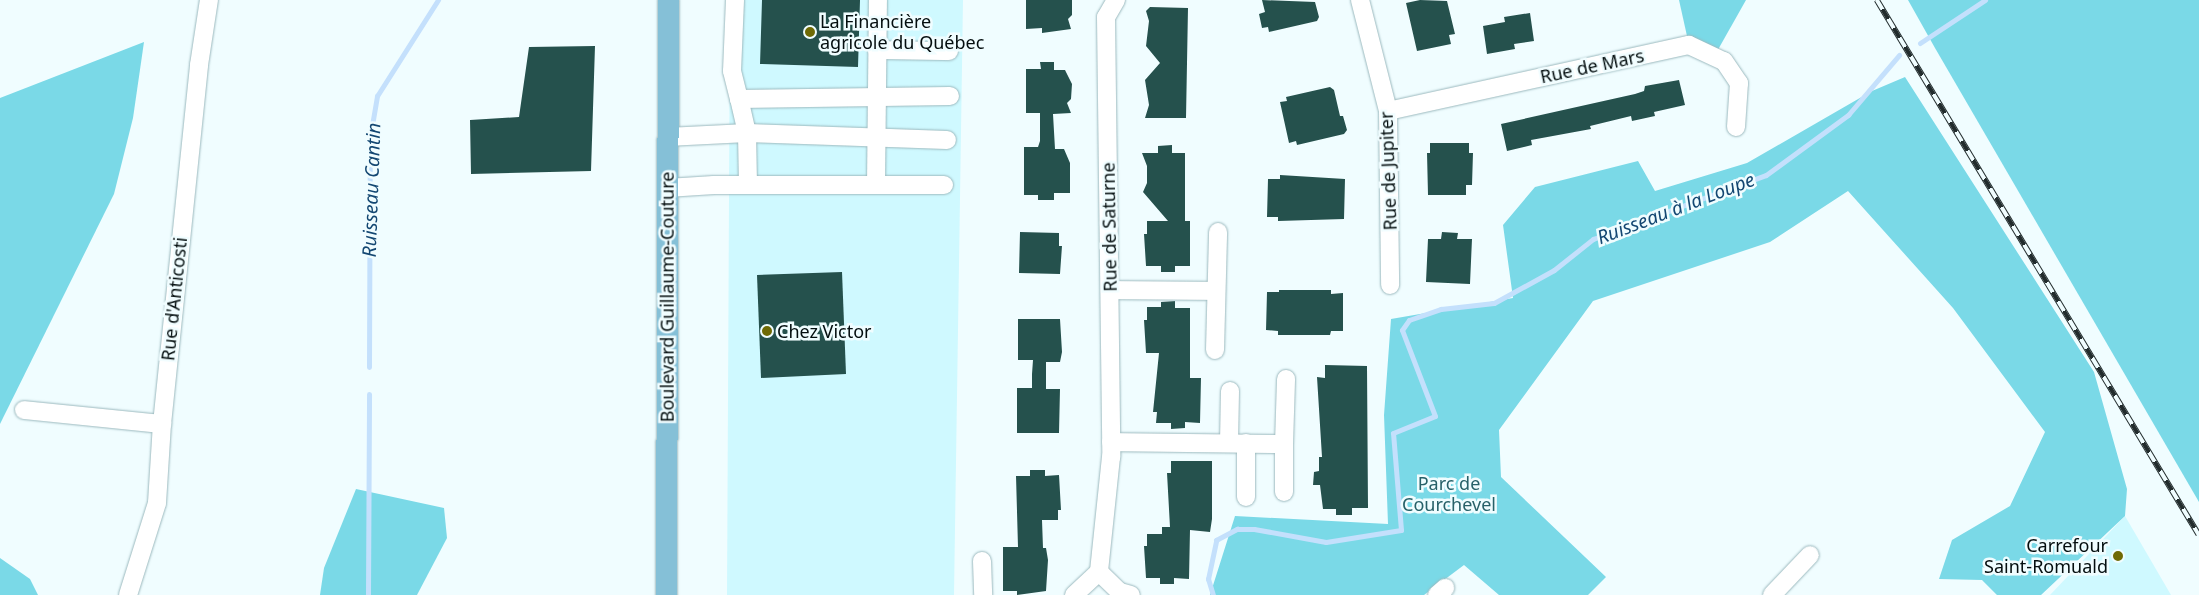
<!DOCTYPE html>
<meta charset="utf-8">
<style>
body{margin:0}
#map{position:relative;width:2199px;height:595px;overflow:hidden;background:#f0fdff;font-family:"Noto Sans",sans-serif}
div>[style]{position:absolute}
[style*='--x']{left:calc(var(--x)*1px);top:calc(var(--y)*1px);width:calc(var(--w)*1px);rotate:calc(var(--a)*1deg)}
.built>*{inset:0;background:#cff9ff}
.green>*{inset:0;background:#7ad9e7}
.stream>*{height:5px;margin:-2.5px;padding:0 2.5px;transform-origin:2.5px;border-radius:2.5px;background:#c4e0fc}
.building>*{inset:0;background:#25514d}
.roads{filter:drop-shadow(0 0 1px #9bb9be) drop-shadow(0 0 1px #9bb9be)}
.minor>*{height:18px;margin:-9px;padding:0 9px;transform-origin:9px;border-radius:9px;background:#fff}
.major>*{height:21px;margin:-10.5px;padding:0 10.5px;transform-origin:10.5px;border-radius:10.5px;background:#85c0d7}
.rail>*{height:5.5px;margin-top:-2.75px;transform-origin:0;background:repeating-linear-gradient(90deg,#f0fdff 0 11px,#222c2d 0 22px);box-sizing:border-box;border-block:1px solid #222c2d}
.dots>*{width:14px;height:14px;translate:-50% -50%;box-sizing:border-box;border:2px solid #f0fdff;border-radius:50%}
span{translate:-50% -50%;white-space:nowrap;text-align:center;line-height:1.15;-webkit-text-stroke:5px #f0fdff;paint-order:stroke}
.poi-label{font-size:18px;color:#040e0f}
.left{translate:0 -50%;text-align:left}
.right{translate:-100% -50%;text-align:right}
.street-label{font-size:18px;color:#040e0f}
.park-label{font-size:18px;color:#276169}
.water-label{font-size:19px;color:#134772;font-style:italic}
</style>
<div id="map">
<div class="built">
<div style="clip-path:polygon(730px 0,963px 0,954px 595px,727px 595px)"></div>
<div style="clip-path:polygon(2125px 516px,2171px 595px,2050px 595px)"></div>
</div>
<div class="green">
<div style="clip-path:polygon(1679px 0,1746px 0,1715px 55px,1689px 45px)"></div>
<div style="clip-path:polygon(1908px 0,2199px 0,2199px 502px,1935px 48px)"></div>
<div style="clip-path:polygon(144px 42px,133px 118px,114px 194px,0 424px,0 98px)"></div>
<div style="clip-path:polygon(1905px 77px,2094px 372px,2127px 489px,2125px 516px,2041px 595px,1997px 595px,1982px 580px,1939px 579px,1952px 540px,2010px 506px,2045px 432px,1953px 308px,1848px 191px,1770px 242px,1593px 301px,1499px 430px,1501px 477px,1606px 577px,1588px 595px,1499px 595px,1464px 565px,1424px 595px,1210px 595px,1235px 516px,1388px 524px,1384px 415px,1391px 319px,1513px 298px,1503px 225px,1535px 187px,1638px 161px,1655px 191px,1747px 163px,1872px 91px)"></div>
<div style="clip-path:polygon(356px 489px,444px 508px,447px 538px,417px 595px,320px 595px,324px 568px)"></div>
<div style="clip-path:polygon(0 558px,30px 579px,38px 595px,0 595px)"></div>
</div>
<div class="stream">
<div style="--x:1920;--y:43;--w:78;--a:-33.5"></div>
<div style="--x:369;--y:367;--w:230;--a:-89.8"></div>
<div style="--x:370;--y:137;--w:42;--a:-80.3"></div>
<div style="--x:377;--y:96;--w:114;--a:-57.6"></div>
<div style="--x:368;--y:595;--w:201;--a:-89.7"></div>
<div style="--x:1213;--y:595;--w:17;--a:-107"></div>
<div style="--x:1208;--y:579;--w:40;--a:-78"></div>
<div style="--x:1216;--y:540;--w:24;--a:-28"></div>
<div style="--x:1237;--y:529;--w:17;--a:0"></div>
<div style="--x:1254;--y:529;--w:73;--a:10.2"></div>
<div style="--x:1326;--y:542;--w:76;--a:-9.1"></div>
<div style="--x:1401;--y:530;--w:97;--a:-94.7"></div>
<div style="--x:1393;--y:433;--w:45;--a:-22"></div>
<div style="--x:1435;--y:416;--w:92;--a:-111"></div>
<div style="--x:1402;--y:330;--w:12;--a:-55"></div>
<div style="--x:1409;--y:320;--w:34;--a:-19"></div>
<div style="--x:1441;--y:309;--w:53;--a:-6.5"></div>
<div style="--x:1494;--y:303;--w:68;--a:-28.8"></div>
<div style="--x:1554;--y:270;--w:50;--a:-38.5"></div>
<div style="--x:1593;--y:239;--w:184;--a:-20.3"></div>
<div style="--x:1766;--y:175;--w:102;--a:-36.2"></div>
<div style="--x:1848;--y:115;--w:79;--a:-49.6"></div>
</div>
<div class="building">
<div style="clip-path:polygon(762px 0,860px 0,858px 67px,760px 64px)"></div>
<div style="clip-path:polygon(1026px 0,1072px 0,1072px 15px,1068px 19px,1071px 29px,1042px 33px,1042px 28px,1026px 29px)"></div>
<div style="clip-path:polygon(1262px 0,1315px 2px,1319px 17px,1317px 21px,1269px 32px,1268px 27px,1262px 28px,1259px 14px,1265px 12px)"></div>
<div style="clip-path:polygon(1420px 0,1447px 1px,1455px 34px,1449px 35px,1451px 44px,1417px 51px,1406px 3px)"></div>
<div style="clip-path:polygon(1150px 7px,1188px 8px,1186px 118px,1145px 118px,1149px 105px,1145px 80px,1160px 63px,1146px 46px,1149px 21px,1146px 11px)"></div>
<div style="clip-path:polygon(1530px 13px,1534px 41px,1514px 44px,1515px 49px,1487px 54px,1483px 26px,1505px 22px,1504px 17px)"></div>
<div style="clip-path:polygon(595px 46px,591px 171px,471px 174px,470px 120px,519px 117px,529px 47px)"></div>
<div style="clip-path:polygon(1040px 62px,1054px 62px,1054px 70px,1065px 70px,1072px 84px,1071px 99px,1067px 103px,1071px 113px,1053px 114px,1055px 149px,1064px 149px,1070px 163px,1070px 193px,1054px 193px,1054px 200px,1038px 200px,1038px 195px,1024px 195px,1024px 147px,1038px 147px,1040px 141px,1040px 113px,1026px 113px,1026px 69px,1041px 69px)"></div>
<div style="clip-path:polygon(1679px 80px,1685px 105px,1654px 112px,1655px 116px,1632px 121px,1631px 116px,1590px 126px,1591px 129px,1531px 140px,1532px 145px,1507px 151px,1501px 124px,1635px 94px,1644px 91px,1645px 86px)"></div>
<div style="clip-path:polygon(1330px 87px,1334px 90px,1340px 116px,1343px 116px,1347px 130px,1344px 134px,1297px 145px,1296px 141px,1289px 143px,1280px 102px,1287px 101px,1286px 97px)"></div>
<div style="clip-path:polygon(1430px 143px,1469px 143px,1469px 153px,1473px 153px,1472px 185px,1466px 185px,1466px 195px,1428px 195px,1427px 153px,1430px 153px)"></div>
<div style="clip-path:polygon(1172px 145px,1172px 153px,1185px 153px,1185px 221px,1190px 221px,1190px 266px,1175px 266px,1175px 272px,1161px 272px,1161px 266px,1146px 266px,1144px 234px,1147px 234px,1147px 221px,1168px 221px,1143px 192px,1147px 183px,1147px 166px,1142px 153px,1158px 153px,1158px 146px)"></div>
<div style="clip-path:polygon(1280px 175px,1345px 179px,1344px 219px,1278px 221px,1278px 217px,1267px 217px,1268px 179px,1280px 179px)"></div>
<div style="clip-path:polygon(1020px 232px,1059px 233px,1059px 246px,1062px 246px,1060px 274px,1019px 273px)"></div>
<div style="clip-path:polygon(1442px 232px,1458px 233px,1457px 239px,1472px 239px,1470px 284px,1426px 282px,1428px 239px,1441px 239px)"></div>
<div style="clip-path:polygon(842px 272px,846px 374px,761px 378px,757px 275px)"></div>
<div style="clip-path:polygon(1279px 290px,1331px 290px,1331px 294px,1343px 293px,1343px 331px,1331px 331px,1330px 335px,1278px 335px,1278px 331px,1266px 330px,1267px 292px,1279px 292px)"></div>
<div style="clip-path:polygon(1175px 301px,1175px 308px,1190px 308px,1190px 378px,1201px 378px,1200px 423px,1185px 422px,1185px 428px,1171px 429px,1171px 423px,1156px 423px,1157px 412px,1153px 412px,1159px 353px,1146px 353px,1144px 320px,1147px 320px,1147px 307px,1161px 307px,1161px 302px)"></div>
<div style="clip-path:polygon(1018px 319px,1060px 319px,1062px 352px,1060px 362px,1046px 362px,1046px 389px,1060px 389px,1059px 433px,1017px 433px,1017px 388px,1032px 388px,1032px 374px,1033px 360px,1018px 360px)"></div>
<div style="clip-path:polygon(1325px 365px,1367px 366px,1368px 508px,1352px 508px,1352px 515px,1336px 515px,1336px 509px,1323px 509px,1320px 485px,1313px 485px,1314px 472px,1319px 471px,1319px 457px,1322px 457px,1317px 377px,1325px 378px)"></div>
<div style="clip-path:polygon(1171px 461px,1212px 461px,1212px 519px,1210px 532px,1190px 530px,1189px 579px,1174px 578px,1174px 584px,1160px 584px,1160px 578px,1146px 578px,1144px 546px,1147px 546px,1147px 534px,1162px 534px,1162px 527px,1170px 527px,1167px 473px,1171px 473px)"></div>
<div style="clip-path:polygon(1030px 470px,1045px 470px,1045px 476px,1059px 475px,1061px 510px,1058px 510px,1058px 520px,1042px 520px,1043px 548px,1046px 548px,1048px 560px,1046px 591px,1017px 595px,1017px 591px,1003px 591px,1003px 547px,1018px 547px,1016px 476px,1030px 476px)"></div>
</div>
<div class="roads">
<div class="minor">
<div style="--x:735;--y:0;--w:71;--a:92.4"></div>
<div style="--x:732;--y:71;--w:29;--a:76"></div>
<div style="--x:1116;--y:0;--w:20;--a:120"></div>
<div style="--x:1106;--y:17;--w:440;--a:89.3"></div>
<div style="--x:1111;--y:457;--w:116;--a:96"></div>
<div style="--x:1099;--y:572;--w:29;--a:44"></div>
<div style="--x:1120;--y:592;--w:11;--a:15"></div>
<div style="--x:1360;--y:0;--w:114;--a:75.8"></div>
<div style="--x:1388;--y:111;--w:174;--a:89.3"></div>
<div style="--x:877;--y:50;--w:72;--a:0.8"></div>
<div style="--x:1388;--y:111;--w:308;--a:-12.4"></div>
<div style="--x:1689;--y:45;--w:38;--a:25"></div>
<div style="--x:1724;--y:61;--w:27;--a:56"></div>
<div style="--x:1739;--y:83;--w:44;--a:93.9"></div>
<div style="--x:667;--y:137;--w:80;--a:-2.9"></div>
<div style="--x:747;--y:133;--w:200;--a:2"></div>
<div style="--x:748;--y:185;--w:52;--a:-91.1"></div>
<div style="--x:747;--y:133;--w:35;--a:-103"></div>
<div style="--x:739;--y:99;--w:211;--a:-0.8"></div>
<div style="--x:876;--y:185;--w:185;--a:-89.4"></div>
<div style="--x:667;--y:188;--w:47;--a:-3.7"></div>
<div style="--x:714;--y:185;--w:230;--a:0"></div>
<div style="--x:1110;--y:290;--w:106;--a:0.5"></div>
<div style="--x:1215;--y:350;--w:118;--a:-88.5"></div>
<div style="--x:24;--y:410;--w:139;--a:5.8"></div>
<div style="--x:1111;--y:442;--w:173;--a:0.7"></div>
<div style="--x:1284;--y:444;--w:65;--a:-88.2"></div>
<div style="--x:1229;--y:443;--w:52;--a:-88.9"></div>
<div style="--x:1246;--y:443;--w:54;--a:90"></div>
<div style="--x:1284;--y:492;--w:48;--a:-90"></div>
<div style="--x:982;--y:561;--w:34;--a:88"></div>
<div style="--x:128;--y:595;--w:96;--a:-72.5"></div>
<div style="--x:157;--y:503;--w:79;--a:-86.4"></div>
<div style="--x:162;--y:424;--w:361;--a:-84.1"></div>
<div style="--x:199;--y:65;--w:66;--a:-81.3"></div>
<div style="--x:1074;--y:595;--w:34;--a:-43"></div>
<div style="--x:1437;--y:595;--w:11;--a:-41"></div>
<div style="--x:1772;--y:595;--w:55;--a:-46.5"></div>
</div>
<div class="major">
<div style="--x:666;--y:595;--w:595;--a:-89.81"></div>
</div>
</div>
<div class="rail">
<div style="--x:1877;--y:0;--w:624;--a:58.96"></div>
</div>
<div class="dots">
<div style="left:810px;top:32px;background:#6f6a05"></div>
<div style="left:767px;top:331px;background:#6f6a05"></div>
<div style="left:2118px;top:556px;background:#6f6a05"></div>
</div>
<div class="poi-label">
<span class="left" style="left:820px;top:32px">La Financière<br>agricole du Québec</span>
<span class="left" style="left:777px;top:331px">Chez Victor</span>
<span class="right" style="left:2108px;top:556px">Carrefour<br>Saint-Romuald</span>
</div>
<div class="street-label">
<span style="left:1592px;top:66px;rotate:-12deg">Rue de Mars</span>
<span style="left:1388px;top:171px;rotate:-92deg">Rue de Jupiter</span>
<span style="left:1109px;top:227px;rotate:-91deg">Rue de Saturne</span>
<span style="left:667px;top:297px;rotate:-90deg">Boulevard Guillaume-Couture</span>
<span style="left:174px;top:299px;rotate:-84deg">Rue d'Anticosti</span>
</div>
<div class="park-label">
<span style="left:1449px;top:494px">Parc de<br>Courchevel</span>
</div>
<div class="water-label">
<span style="left:372px;top:190px;rotate:-88deg">Ruisseau Cantin</span>
<span style="left:1676px;top:209px;rotate:-21deg">Ruisseau à la Loupe</span>
</div>
</div>
